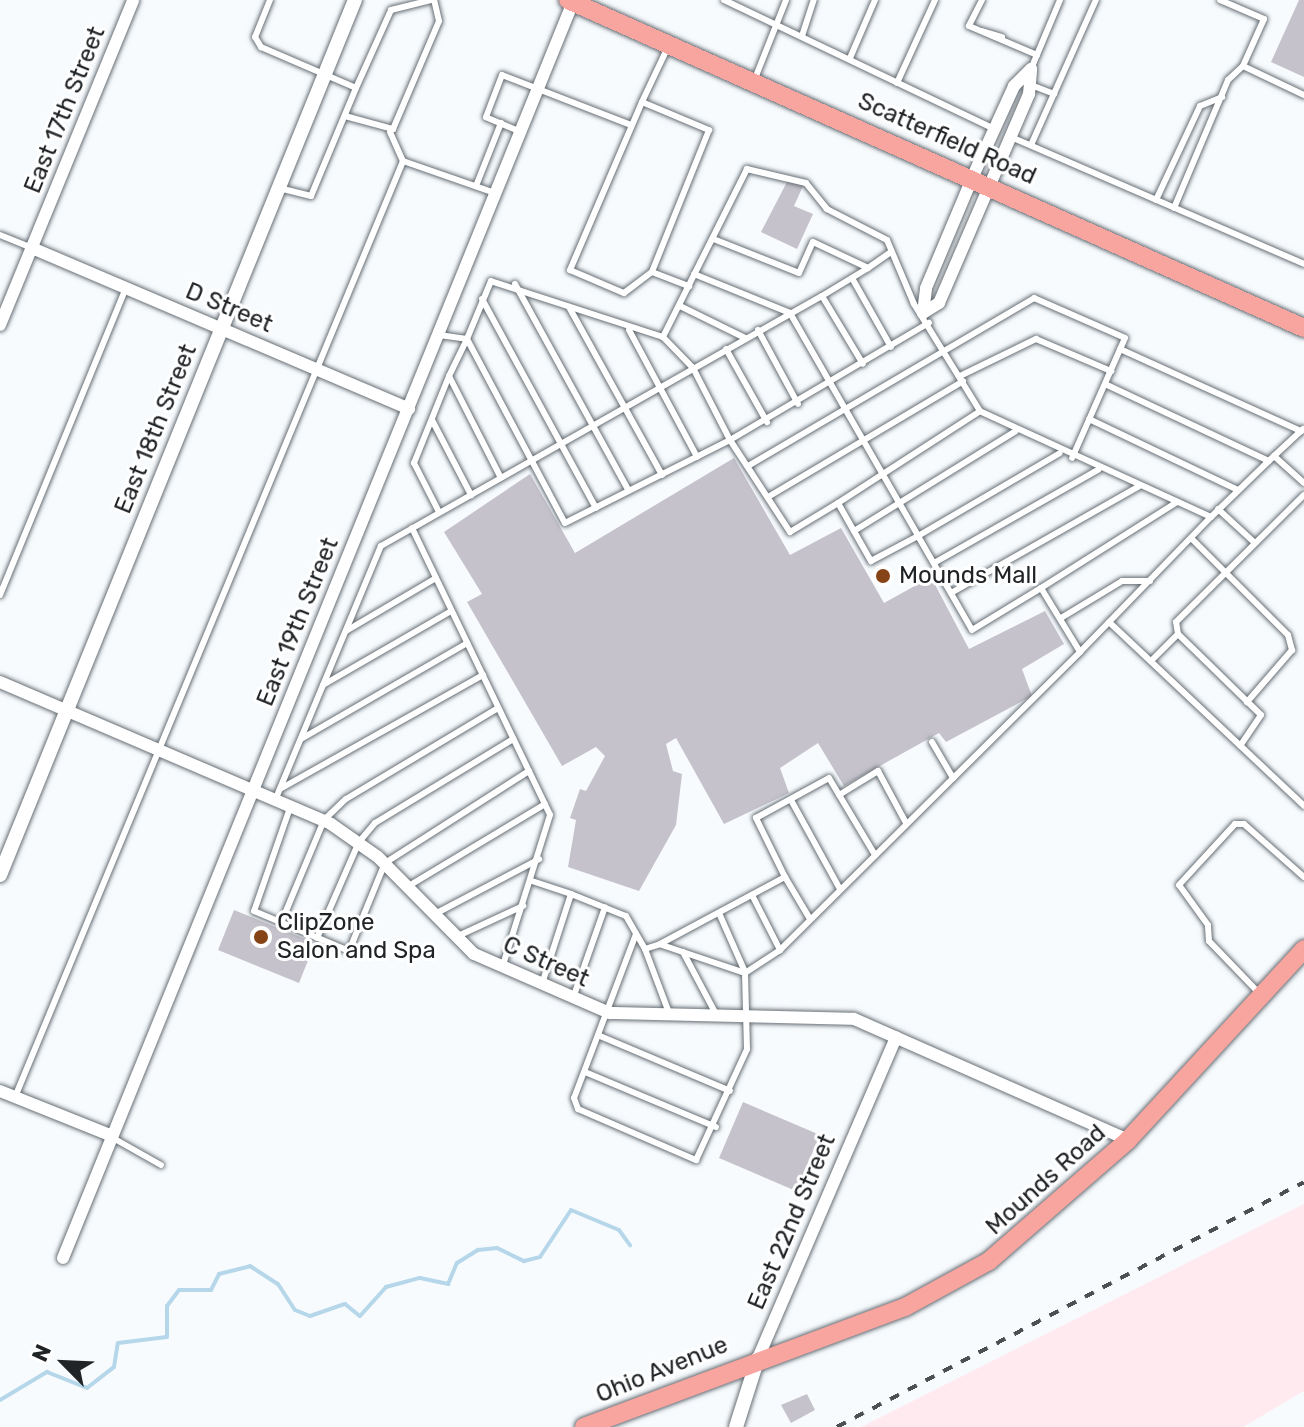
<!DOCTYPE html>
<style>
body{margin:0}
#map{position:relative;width:1304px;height:1427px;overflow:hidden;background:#f7fbfe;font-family:Rubik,sans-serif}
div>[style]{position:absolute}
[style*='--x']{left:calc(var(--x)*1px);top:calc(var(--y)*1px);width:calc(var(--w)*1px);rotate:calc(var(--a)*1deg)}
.industrial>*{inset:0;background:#ffeaf0}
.stream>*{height:4px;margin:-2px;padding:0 2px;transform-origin:2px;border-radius:2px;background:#b6d7ea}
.building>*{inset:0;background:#c5c2cb}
.roads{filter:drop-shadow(0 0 2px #676f75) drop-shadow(0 0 2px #676f75)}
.service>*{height:6px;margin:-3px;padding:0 3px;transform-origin:3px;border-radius:3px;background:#fff}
.minor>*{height:12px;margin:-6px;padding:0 6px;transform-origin:6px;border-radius:6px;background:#fff}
.tertiary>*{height:14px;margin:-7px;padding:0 7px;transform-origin:7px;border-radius:7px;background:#fff}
.primary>*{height:18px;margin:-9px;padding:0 9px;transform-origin:9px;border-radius:9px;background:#f8a5a0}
.rail>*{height:4px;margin-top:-2px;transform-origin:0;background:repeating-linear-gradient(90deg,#4c5053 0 10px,transparent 0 20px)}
.dots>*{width:22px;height:22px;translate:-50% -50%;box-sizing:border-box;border:4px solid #fff;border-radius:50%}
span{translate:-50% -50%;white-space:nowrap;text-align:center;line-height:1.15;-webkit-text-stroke:6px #fff;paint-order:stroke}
.street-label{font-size:24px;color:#202426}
.poi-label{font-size:24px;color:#202426}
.left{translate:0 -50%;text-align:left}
.north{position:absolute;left:24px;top:1323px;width:80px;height:80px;-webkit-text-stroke:6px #fff;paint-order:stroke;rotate:294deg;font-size:22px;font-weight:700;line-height:32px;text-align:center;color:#202426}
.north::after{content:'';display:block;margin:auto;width:28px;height:36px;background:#202426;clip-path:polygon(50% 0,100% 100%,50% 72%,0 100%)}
</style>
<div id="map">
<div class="industrial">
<div style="clip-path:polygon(1304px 1204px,1304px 1391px,1243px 1427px,861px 1427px)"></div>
</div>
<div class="stream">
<div style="--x:0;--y:1400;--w:55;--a:-30.8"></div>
<div style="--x:47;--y:1372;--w:43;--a:21.8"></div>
<div style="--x:87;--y:1388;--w:34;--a:-38"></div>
<div style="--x:114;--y:1367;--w:24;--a:-81"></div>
<div style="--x:118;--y:1343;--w:49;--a:-7"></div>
<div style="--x:167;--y:1337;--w:31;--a:-90"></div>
<div style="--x:167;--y:1306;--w:20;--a:-53"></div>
<div style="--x:179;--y:1290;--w:32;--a:0"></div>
<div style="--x:211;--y:1290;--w:18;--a:-63"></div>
<div style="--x:219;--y:1274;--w:32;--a:-14"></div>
<div style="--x:250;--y:1266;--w:33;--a:33"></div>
<div style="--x:278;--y:1284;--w:31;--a:57"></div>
<div style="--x:295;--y:1310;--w:16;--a:22"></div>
<div style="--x:310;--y:1316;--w:37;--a:-19"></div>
<div style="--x:345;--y:1304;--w:19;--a:39"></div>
<div style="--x:360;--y:1316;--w:39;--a:-48"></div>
<div style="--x:386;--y:1287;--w:35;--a:-15"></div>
<div style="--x:420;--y:1278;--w:29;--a:12"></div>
<div style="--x:448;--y:1284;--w:23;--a:-67"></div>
<div style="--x:457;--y:1263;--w:25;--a:-32"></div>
<div style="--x:478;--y:1250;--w:19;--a:-6"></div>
<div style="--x:497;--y:1248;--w:30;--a:26"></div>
<div style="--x:524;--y:1261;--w:16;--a:-14"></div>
<div style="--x:540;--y:1257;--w:56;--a:-56.6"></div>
<div style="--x:571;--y:1210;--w:52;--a:22.6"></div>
<div style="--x:619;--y:1230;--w:19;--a:54"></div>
</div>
<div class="building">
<div style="clip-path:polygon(1299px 0,1304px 0,1304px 77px,1271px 62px)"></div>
<div style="clip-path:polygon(788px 180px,803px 186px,794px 206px,813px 214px,797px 249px,761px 232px)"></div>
<div style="clip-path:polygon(734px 458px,790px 555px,841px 528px,884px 603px,931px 577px,969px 649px,1045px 611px,1064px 644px,1022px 669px,1032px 696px,946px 742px,939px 733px,844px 786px,818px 743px,780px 768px,789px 793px,724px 824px,676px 738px,666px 744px,673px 771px,682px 774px,676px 825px,639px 891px,568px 867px,576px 820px,570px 818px,580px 789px,586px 791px,605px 756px,596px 747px,562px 766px,467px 602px,482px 594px,444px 532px,530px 474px,575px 553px)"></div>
<div style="clip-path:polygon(234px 910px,315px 943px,299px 983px,218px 950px)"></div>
<div style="clip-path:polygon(743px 1102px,820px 1135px,796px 1191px,719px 1158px)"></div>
<div style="clip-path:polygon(807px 1394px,815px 1410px,791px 1423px,781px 1405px)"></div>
</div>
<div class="roads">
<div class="service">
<div style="--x:270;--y:0;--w:40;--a:112"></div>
<div style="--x:255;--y:37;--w:12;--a:59"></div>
<div style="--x:261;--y:47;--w:103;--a:23.3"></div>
<div style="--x:356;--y:88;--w:117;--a:112.6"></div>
<div style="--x:311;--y:196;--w:33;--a:-166"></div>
<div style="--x:724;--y:0;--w:299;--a:25.5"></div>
<div style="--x:982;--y:0;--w:29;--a:117"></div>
<div style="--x:969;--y:26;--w:74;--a:23.1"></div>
<div style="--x:1220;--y:0;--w:48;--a:23.4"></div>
<div style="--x:1264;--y:19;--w:51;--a:114.1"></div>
<div style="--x:1243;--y:66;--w:68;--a:25.4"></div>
<div style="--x:982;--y:31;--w:21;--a:17"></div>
<div style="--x:802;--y:36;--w:38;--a:-72"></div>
<div style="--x:667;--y:49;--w:59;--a:115.3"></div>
<div style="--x:642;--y:102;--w:73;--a:22.7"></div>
<div style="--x:709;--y:130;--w:153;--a:111.9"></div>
<div style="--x:652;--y:272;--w:40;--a:21"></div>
<div style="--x:850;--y:58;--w:63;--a:-66.7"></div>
<div style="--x:1031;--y:69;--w:75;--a:-67.2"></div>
<div style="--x:754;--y:81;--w:87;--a:-68.4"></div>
<div style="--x:897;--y:83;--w:91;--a:-65.4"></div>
<div style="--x:1031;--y:85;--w:25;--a:21"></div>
<div style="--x:356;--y:88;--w:85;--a:-65.8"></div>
<div style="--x:391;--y:10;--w:41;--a:-14"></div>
<div style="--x:642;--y:102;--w:183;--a:113.2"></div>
<div style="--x:570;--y:270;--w:59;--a:23.1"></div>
<div style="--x:624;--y:293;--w:35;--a:-37"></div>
<div style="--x:345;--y:116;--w:50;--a:15.2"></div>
<div style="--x:393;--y:129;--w:117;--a:-66.9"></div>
<div style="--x:439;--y:21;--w:22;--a:-103"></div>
<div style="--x:390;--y:132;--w:32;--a:66"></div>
<div style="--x:521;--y:132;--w:38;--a:-157"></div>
<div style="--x:486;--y:117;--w:45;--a:-69.1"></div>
<div style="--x:502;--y:75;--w:138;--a:21.2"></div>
<div style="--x:1011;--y:137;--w:319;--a:23.4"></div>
<div style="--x:1031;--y:145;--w:159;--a:-65.9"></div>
<div style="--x:476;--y:186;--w:68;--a:-68.4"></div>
<div style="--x:1156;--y:200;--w:104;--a:-64.9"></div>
<div style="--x:1200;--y:106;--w:24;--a:-22"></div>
<div style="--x:1174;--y:208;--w:139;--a:-67.1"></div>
<div style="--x:1228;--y:80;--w:21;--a:-43"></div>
<div style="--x:0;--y:235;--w:35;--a:22"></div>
<div style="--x:716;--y:240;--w:89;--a:21.7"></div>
<div style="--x:799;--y:273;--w:34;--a:-66"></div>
<div style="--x:813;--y:242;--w:61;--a:25.3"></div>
<div style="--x:868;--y:268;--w:28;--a:-35"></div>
<div style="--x:694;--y:274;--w:104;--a:22.1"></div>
<div style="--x:790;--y:313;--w:257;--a:60.1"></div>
<div style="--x:918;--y:536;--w:164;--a:-30.3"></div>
<div style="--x:852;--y:278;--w:79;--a:60.5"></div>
<div style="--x:515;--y:284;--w:236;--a:61.2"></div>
<div style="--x:822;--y:296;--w:54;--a:-31.3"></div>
<div style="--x:482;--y:299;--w:238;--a:61.4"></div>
<div style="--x:680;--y:306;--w:72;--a:26.2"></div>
<div style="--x:569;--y:307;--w:192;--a:61"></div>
<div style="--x:629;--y:330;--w:144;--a:61.8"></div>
<div style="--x:758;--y:330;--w:84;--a:61.6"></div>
<div style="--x:439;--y:335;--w:28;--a:8"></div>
<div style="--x:467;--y:339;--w:208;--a:62"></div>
<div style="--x:565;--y:523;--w:185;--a:-26.7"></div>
<div style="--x:730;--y:440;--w:110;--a:56.9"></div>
<div style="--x:790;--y:532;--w:56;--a:-31.1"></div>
<div style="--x:838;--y:503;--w:67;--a:60.4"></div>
<div style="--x:871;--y:561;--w:53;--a:-28"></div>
<div style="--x:918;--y:536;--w:108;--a:60.1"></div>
<div style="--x:972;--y:630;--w:81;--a:-31.3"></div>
<div style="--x:1041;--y:588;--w:75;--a:58.6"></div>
<div style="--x:1080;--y:652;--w:188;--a:-45.9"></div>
<div style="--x:1211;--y:517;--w:254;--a:-155.4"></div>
<div style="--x:980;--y:411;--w:126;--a:-121.7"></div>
<div style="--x:914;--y:304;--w:69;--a:-112.9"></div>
<div style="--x:887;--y:240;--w:68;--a:-152.7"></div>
<div style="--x:827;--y:209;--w:33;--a:-129"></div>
<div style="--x:806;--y:183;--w:61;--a:-166.7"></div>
<div style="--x:747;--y:169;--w:188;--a:116.6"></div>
<div style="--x:663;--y:337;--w:181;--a:-162"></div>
<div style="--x:491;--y:281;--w:63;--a:112.5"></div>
<div style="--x:467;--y:339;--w:41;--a:115.9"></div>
<div style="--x:449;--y:376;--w:94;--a:111.9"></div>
<div style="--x:414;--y:463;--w:55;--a:63"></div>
<div style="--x:663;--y:337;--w:43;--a:45.9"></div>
<div style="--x:693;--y:368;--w:81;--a:62.8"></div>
<div style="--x:730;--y:440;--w:231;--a:-30.5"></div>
<div style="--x:726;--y:349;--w:84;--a:60.7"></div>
<div style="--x:1120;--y:349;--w:199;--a:24.4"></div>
<div style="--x:449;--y:376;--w:114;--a:63"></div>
<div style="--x:960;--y:376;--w:85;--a:-26"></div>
<div style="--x:1036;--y:339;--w:82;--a:23.1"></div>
<div style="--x:1105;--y:384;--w:181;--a:25.2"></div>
<div style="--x:1089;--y:419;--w:165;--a:25.5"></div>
<div style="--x:432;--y:420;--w:85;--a:62.5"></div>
<div style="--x:1303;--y:429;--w:40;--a:137"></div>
<div style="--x:1274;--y:456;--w:40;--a:42"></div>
<div style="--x:748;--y:466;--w:332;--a:-30.4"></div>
<div style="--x:1034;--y:298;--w:99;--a:23.7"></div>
<div style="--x:1125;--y:338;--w:131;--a:113.8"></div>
<div style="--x:768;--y:497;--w:227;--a:-30.7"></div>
<div style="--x:838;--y:503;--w:169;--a:-32.9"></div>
<div style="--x:1218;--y:509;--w:50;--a:42.6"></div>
<div style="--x:1211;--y:517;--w:88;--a:-44.1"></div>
<div style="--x:412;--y:528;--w:318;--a:64.3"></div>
<div style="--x:550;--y:815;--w:157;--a:107.4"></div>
<div style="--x:854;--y:531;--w:190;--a:-31.7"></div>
<div style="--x:1191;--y:538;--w:137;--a:45"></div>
<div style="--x:1288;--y:635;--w:16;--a:75"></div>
<div style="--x:1292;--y:650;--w:69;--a:130.9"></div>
<div style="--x:934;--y:563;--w:189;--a:-29.6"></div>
<div style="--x:1041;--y:588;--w:161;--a:-32.3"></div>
<div style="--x:951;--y:593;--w:216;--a:-29.6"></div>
<div style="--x:0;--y:595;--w:332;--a:-67.7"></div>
<div style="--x:1061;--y:618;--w:71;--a:-31.2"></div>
<div style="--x:1122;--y:581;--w:28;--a:0"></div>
<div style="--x:1109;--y:622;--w:268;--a:43.3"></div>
<div style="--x:346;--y:631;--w:104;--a:-30.5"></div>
<div style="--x:1178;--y:634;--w:12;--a:-99"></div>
<div style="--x:1176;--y:622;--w:180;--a:-44.8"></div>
<div style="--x:1151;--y:661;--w:38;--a:-45"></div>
<div style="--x:1178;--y:634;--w:116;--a:44.3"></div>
<div style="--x:1261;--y:715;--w:37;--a:124"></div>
<div style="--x:323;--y:685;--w:148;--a:-30"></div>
<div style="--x:301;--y:739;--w:192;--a:-30"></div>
<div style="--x:932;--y:742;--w:42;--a:59.7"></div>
<div style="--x:280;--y:789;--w:233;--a:-29.3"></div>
<div style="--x:839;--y:795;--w:46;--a:-31.6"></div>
<div style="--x:878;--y:771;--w:59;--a:61.7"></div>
<div style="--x:276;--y:798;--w:273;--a:-67.4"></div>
<div style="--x:381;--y:546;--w:507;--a:-29.55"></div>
<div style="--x:822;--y:296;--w:79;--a:58.9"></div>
<div style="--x:791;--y:800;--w:102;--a:61.2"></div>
<div style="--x:291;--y:805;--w:112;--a:109.2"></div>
<div style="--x:254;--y:911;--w:103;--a:22.8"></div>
<div style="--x:349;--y:951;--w:95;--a:-67.8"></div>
<div style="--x:385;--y:863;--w:171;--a:-32.6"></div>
<div style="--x:785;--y:877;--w:49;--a:59.2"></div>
<div style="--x:532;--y:881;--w:41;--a:18.4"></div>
<div style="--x:571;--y:894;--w:95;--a:107.9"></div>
<div style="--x:407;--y:887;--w:161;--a:-31"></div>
<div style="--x:571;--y:894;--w:59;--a:21.8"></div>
<div style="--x:626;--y:916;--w:38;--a:60"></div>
<div style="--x:645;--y:949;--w:16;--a:-18"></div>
<div style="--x:660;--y:944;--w:142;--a:-28.2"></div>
<div style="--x:785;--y:877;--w:66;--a:-116.2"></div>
<div style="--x:756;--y:818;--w:83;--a:-28.7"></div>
<div style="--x:829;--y:778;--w:90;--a:59.1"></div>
<div style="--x:752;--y:895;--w:62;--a:63"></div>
<div style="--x:719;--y:913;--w:64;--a:66.2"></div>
<div style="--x:433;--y:915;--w:120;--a:-27.8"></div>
<div style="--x:281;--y:923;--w:112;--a:-67.3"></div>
<div style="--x:324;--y:820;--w:30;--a:-44"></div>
<div style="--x:346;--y:799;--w:177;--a:-30.9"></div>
<div style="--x:636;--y:934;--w:175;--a:110.7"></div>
<div style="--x:574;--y:1098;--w:12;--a:70"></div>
<div style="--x:578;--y:1109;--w:129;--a:23.4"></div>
<div style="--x:696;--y:1160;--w:122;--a:-65.3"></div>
<div style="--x:747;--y:1049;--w:76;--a:-91.5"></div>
<div style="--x:745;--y:973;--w:42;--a:-33.3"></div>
<div style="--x:780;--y:950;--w:423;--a:-44.8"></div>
<div style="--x:458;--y:936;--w:72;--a:-24.8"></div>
<div style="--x:317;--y:938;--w:105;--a:-66.4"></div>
<div style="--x:359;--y:842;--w:25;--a:-50"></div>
<div style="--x:375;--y:823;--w:162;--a:-31.3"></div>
<div style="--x:662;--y:945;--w:88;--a:18.6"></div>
<div style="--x:645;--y:949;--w:68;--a:69.4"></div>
<div style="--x:683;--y:952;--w:72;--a:62"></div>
<div style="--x:1259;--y:993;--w:72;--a:-133.9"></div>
<div style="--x:1209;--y:941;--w:16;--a:-94"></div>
<div style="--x:1208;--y:925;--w:49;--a:-125.9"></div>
<div style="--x:1179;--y:885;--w:83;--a:-47.4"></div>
<div style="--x:1235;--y:824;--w:9;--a:0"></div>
<div style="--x:1244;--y:824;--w:80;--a:41.5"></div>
<div style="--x:573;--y:998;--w:96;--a:-70.6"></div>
<div style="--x:600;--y:1036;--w:141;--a:22.9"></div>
<div style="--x:585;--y:1072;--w:142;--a:22.8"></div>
<div style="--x:15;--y:1097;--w:1013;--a:-67.48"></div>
<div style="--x:403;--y:161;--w:97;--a:19.2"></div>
<div style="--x:113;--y:1138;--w:55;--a:29.4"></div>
</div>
<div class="minor">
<div style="--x:32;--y:248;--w:410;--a:23.1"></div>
<div style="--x:923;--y:313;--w:19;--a:-32"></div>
<div style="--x:939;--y:303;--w:228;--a:-66.7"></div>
<div style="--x:1029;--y:94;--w:25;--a:-85"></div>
<div style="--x:923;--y:313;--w:25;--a:-83"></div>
<div style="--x:926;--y:288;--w:121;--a:-67.2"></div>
<div style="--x:973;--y:176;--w:99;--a:-65.5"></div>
<div style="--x:1014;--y:86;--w:24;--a:-45"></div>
<div style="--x:0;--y:325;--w:351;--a:-67.7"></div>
<div style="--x:0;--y:682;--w:360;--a:23.2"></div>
<div style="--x:331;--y:824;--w:57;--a:35.1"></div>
<div style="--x:378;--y:857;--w:136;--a:45.3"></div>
<div style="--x:474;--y:954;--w:148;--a:23.5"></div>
<div style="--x:610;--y:1013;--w:244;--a:1.4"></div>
<div style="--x:854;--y:1019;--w:300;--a:23.8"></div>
<div style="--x:0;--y:1091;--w:118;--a:21.8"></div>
<div style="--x:63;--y:1258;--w:1356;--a:-67.9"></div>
<div style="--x:758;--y:1358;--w:349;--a:-66.7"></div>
</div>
<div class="tertiary">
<div style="--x:0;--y:875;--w:944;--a:-67.92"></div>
<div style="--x:736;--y:1427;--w:72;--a:-72.3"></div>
</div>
<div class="primary">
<div style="--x:568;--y:0;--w:806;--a:24.02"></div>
<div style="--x:584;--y:1427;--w:343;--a:-20.5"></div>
<div style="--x:905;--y:1307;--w:96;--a:-28.7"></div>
<div style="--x:989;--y:1261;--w:184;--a:-41"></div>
<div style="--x:1128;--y:1140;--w:260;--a:-47.3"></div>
</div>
</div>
<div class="rail">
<div style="--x:837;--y:1427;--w:527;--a:-27.68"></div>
</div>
<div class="dots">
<div style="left:883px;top:576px;background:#864315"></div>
<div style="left:261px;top:937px;background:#864315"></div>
</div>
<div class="street-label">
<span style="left:65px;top:110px;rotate:-68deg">East 17th Street</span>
<span style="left:947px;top:139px;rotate:24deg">Scatterfield Road</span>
<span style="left:229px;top:308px;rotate:23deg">D Street</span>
<span style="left:156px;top:429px;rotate:-68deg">East 18th Street</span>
<span style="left:298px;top:622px;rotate:-68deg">East 19th Street</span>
<span style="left:546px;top:962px;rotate:24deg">C Street</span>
<span style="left:1046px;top:1180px;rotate:-42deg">Mounds Road</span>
<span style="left:792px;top:1222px;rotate:-67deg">East 22nd Street</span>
<span style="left:662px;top:1370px;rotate:-22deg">Ohio Avenue</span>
</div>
<div class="poi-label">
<span class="left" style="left:899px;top:576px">Mounds Mall</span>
<span class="left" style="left:277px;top:937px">ClipZone<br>Salon and Spa</span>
</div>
<div class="north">N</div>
</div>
